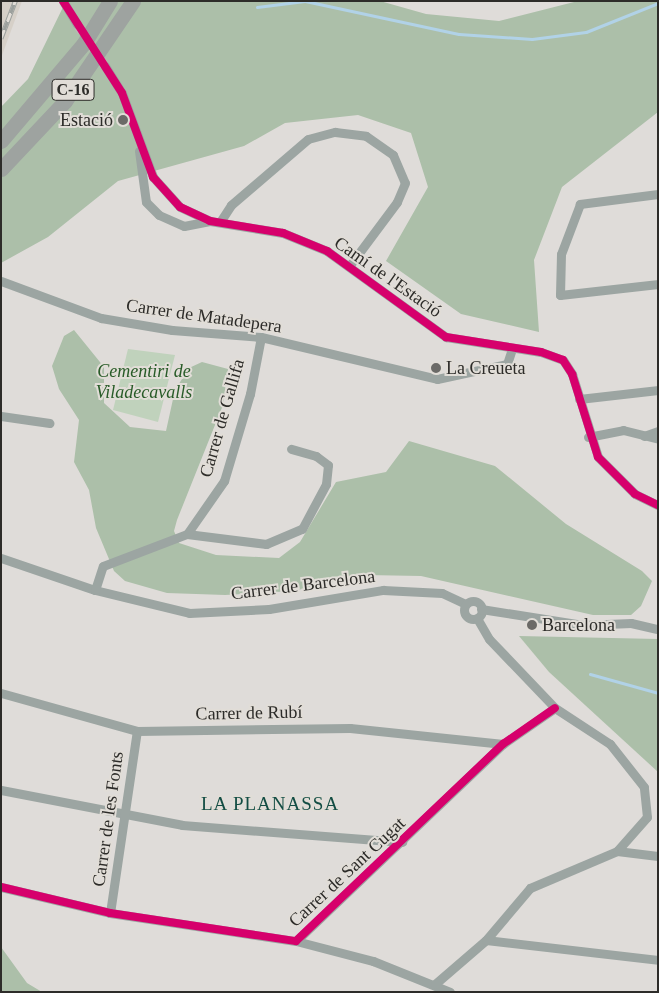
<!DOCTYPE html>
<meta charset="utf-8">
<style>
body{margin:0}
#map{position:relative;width:659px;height:993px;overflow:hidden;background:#dfdcd9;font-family:"Times New Roman",serif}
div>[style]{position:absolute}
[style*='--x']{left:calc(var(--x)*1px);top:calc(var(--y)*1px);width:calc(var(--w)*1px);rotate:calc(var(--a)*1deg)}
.built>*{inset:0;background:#d6d0c8}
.green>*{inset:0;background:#c0d2bc}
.forest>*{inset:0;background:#acbfa9}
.stream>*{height:3px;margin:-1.5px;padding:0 1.5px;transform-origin:1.5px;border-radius:1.5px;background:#b1d2e7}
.minor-tunnel>*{height:9px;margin-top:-4.5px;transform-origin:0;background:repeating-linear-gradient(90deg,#bbb9b6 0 9px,transparent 0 13.5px)}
.minor>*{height:9px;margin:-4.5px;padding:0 4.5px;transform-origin:4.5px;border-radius:4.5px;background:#9ca5a2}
.minor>.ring{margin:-4.5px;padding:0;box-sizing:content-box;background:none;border:9px solid #9ca5a2;border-radius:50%}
.motorway>*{height:15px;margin:-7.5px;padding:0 7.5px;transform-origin:7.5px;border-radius:7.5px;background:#9ea3a0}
.rail>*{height:5px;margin-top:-2.5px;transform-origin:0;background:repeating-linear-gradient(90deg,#e1ddd7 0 9px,#9ca09d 0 18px);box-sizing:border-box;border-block:1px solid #9ca09d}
.cycleway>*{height:8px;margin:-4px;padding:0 4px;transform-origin:4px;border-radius:4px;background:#d6006c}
.dots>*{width:14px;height:14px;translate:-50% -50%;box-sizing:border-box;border:2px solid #e1ddd7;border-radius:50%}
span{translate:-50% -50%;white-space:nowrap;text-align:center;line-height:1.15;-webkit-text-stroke:4px #e1ddd7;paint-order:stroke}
.shield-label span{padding:1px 4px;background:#e1ddd7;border:1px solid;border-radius:4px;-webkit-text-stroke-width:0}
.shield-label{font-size:16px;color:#2d2c29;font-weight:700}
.poi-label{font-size:18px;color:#2d2c29}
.right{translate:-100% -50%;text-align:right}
.left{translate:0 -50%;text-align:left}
.street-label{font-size:18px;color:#2d2c29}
.park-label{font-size:18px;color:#285b28;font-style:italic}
.neighbourhood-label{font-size:19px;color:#134d44;letter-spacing:1px}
.frame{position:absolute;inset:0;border:2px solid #2d2c29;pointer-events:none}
</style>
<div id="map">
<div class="built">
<div style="clip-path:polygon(1px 1px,22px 1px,1px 58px)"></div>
</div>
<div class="green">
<div style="clip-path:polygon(128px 349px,175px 355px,158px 422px,113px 410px)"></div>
</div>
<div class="forest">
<div style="clip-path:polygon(66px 1px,380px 1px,426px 14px,499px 21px,578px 1px,658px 1px,658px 112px,562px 187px,534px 260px,539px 332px,461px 314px,386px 261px,428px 187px,411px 133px,358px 115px,285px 123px,244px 146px,118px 181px,48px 237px,1px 263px,1px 107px,28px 79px)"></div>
<div style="clip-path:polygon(74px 330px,104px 367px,104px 403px,130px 427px,166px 431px,175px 390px,189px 368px,202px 362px,228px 369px,223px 405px,177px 520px,174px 531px,179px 543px,216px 555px,279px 558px,300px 542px,336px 482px,386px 472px,409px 441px,495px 466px,566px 524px,642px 571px,652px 581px,641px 606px,631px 615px,593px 615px,421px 576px,366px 575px,293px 591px,225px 595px,167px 593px,125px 581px,114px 571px,96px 528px,89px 490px,74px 462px,79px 420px,59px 389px,52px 366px,64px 336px)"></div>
<div style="clip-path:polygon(519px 636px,658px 639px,658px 772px,549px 672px)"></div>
<div style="clip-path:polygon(1px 947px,27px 983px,42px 992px,1px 992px)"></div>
</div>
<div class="stream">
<div style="--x:257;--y:7;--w:48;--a:-7.1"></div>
<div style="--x:305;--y:1;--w:157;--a:12.1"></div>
<div style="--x:459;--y:34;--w:73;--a:3.9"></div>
<div style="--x:532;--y:39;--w:54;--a:-7.4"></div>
<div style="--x:586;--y:32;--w:78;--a:-21.9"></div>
<div style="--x:590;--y:674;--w:71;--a:15.6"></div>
</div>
<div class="minor-tunnel">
<div style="--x:77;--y:24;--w:50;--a:56.3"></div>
</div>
<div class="minor">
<div style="--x:63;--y:1;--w:27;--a:59"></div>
<div style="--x:105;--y:66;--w:32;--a:58"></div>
<div style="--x:122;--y:93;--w:90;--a:69.7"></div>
<div style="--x:153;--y:177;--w:40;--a:48"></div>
<div style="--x:180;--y:207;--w:33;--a:25"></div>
<div style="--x:210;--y:221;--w:74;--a:9.3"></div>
<div style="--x:283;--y:233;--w:48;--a:22.2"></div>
<div style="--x:327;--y:251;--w:147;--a:35.9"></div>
<div style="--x:446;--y:337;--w:96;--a:9"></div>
<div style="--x:541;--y:352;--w:23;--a:20"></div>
<div style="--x:563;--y:360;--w:17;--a:57"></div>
<div style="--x:572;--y:374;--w:87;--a:72.6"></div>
<div style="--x:598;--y:457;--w:52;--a:45"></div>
<div style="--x:635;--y:494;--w:25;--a:26"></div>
<div style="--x:139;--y:151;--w:51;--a:82.2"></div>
<div style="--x:146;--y:202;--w:18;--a:45"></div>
<div style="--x:159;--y:215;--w:27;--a:24"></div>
<div style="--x:184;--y:226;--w:26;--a:-11"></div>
<div style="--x:658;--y:194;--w:79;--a:172.7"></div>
<div style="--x:580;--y:204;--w:53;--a:110.8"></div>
<div style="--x:561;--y:254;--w:41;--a:91.4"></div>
<div style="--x:560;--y:295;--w:99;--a:-6.4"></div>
<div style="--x:220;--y:222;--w:20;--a:-57"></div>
<div style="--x:231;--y:205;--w:101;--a:-40.6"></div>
<div style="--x:308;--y:139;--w:28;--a:-15"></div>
<div style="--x:335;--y:132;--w:31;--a:7"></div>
<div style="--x:366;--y:136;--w:33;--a:35"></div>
<div style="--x:393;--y:155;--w:30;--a:67"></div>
<div style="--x:405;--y:183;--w:21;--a:113"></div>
<div style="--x:397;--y:202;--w:79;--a:126.7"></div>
<div style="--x:1;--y:281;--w:107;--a:20.3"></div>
<div style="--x:101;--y:318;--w:72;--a:9.6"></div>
<div style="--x:172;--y:330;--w:89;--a:4.5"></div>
<div style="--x:261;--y:337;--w:181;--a:13.4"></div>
<div style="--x:437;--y:379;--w:72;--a:-12.1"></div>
<div style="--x:507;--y:364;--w:16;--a:-72"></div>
<div style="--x:579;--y:399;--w:80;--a:-6.5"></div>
<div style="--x:1;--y:416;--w:49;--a:8.3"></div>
<div style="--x:644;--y:436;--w:15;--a:-20"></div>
<div style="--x:588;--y:437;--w:36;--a:-11"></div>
<div style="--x:623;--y:430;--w:36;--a:14"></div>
<div style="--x:187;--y:534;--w:80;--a:7.2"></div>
<div style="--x:266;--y:544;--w:39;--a:-23"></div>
<div style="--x:302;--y:529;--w:51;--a:-61.9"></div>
<div style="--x:326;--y:484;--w:19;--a:-84"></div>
<div style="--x:328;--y:465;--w:15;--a:-143"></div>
<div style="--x:316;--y:456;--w:26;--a:-164"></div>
<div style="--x:1;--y:558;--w:99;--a:18.8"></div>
<div style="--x:95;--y:590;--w:97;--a:13.7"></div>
<div style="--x:189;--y:613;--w:80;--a:-2.9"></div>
<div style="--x:269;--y:609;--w:116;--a:-9.5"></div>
<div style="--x:383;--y:590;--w:59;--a:2.9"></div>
<div style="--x:442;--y:593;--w:26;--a:25"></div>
<div style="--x:95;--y:590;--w:25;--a:-72"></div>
<div style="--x:103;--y:566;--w:90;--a:-20.9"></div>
<div style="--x:187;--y:534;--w:65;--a:-55.1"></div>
<div style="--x:224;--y:481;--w:91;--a:-73.4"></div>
<div style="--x:250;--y:394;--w:58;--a:-79.1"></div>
<div class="ring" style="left:464px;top:601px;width:9px;height:9px"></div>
<div style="--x:481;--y:609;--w:103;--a:8.9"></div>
<div style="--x:583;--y:625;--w:48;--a:-2.4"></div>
<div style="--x:631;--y:623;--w:28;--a:13"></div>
<div style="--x:1;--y:693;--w:141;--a:15.6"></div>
<div style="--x:137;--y:731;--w:213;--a:-0.8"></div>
<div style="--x:350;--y:728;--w:154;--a:6"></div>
<div style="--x:1;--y:790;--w:184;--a:10.9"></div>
<div style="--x:182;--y:825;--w:221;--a:4.4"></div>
<div style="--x:617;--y:851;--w:41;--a:7"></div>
<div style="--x:1;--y:887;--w:112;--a:13.4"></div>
<div style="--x:110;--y:913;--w:188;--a:8.6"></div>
<div style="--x:296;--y:941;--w:286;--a:-43.6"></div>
<div style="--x:503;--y:744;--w:63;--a:-34.7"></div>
<div style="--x:110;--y:913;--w:184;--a:-81.6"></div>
<div style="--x:486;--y:940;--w:173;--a:6.6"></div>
<div style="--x:296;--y:941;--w:80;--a:14.6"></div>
<div style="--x:373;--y:961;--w:83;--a:21.9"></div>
<div style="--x:435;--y:984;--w:67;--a:-40.8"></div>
<div style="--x:486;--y:940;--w:68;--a:-49.8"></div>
<div style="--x:530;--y:888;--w:95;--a:-23"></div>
<div style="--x:617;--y:851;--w:45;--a:-48.6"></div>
<div style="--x:647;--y:817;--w:30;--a:-96"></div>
<div style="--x:644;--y:787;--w:55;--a:-128.3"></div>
<div style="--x:610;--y:744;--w:66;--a:-146.8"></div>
<div style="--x:555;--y:708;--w:95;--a:-133.7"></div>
<div style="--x:489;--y:639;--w:24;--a:-120"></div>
</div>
<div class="motorway">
<div style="--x:1;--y:141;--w:128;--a:-49.7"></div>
<div style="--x:84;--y:43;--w:49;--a:-58.2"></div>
<div style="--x:1;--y:169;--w:93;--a:-46.7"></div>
<div style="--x:65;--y:101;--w:121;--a:-55.8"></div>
</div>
<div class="rail">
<div style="--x:1;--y:38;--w:40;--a:-69"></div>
</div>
<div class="cycleway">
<div style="--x:63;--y:1;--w:109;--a:57.3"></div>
<div style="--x:122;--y:93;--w:90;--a:69.7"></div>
<div style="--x:153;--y:177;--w:40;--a:48"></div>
<div style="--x:180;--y:207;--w:33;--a:25"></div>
<div style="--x:210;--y:221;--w:74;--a:9.3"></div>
<div style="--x:283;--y:233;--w:48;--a:22.2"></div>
<div style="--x:327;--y:251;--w:147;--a:35.9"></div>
<div style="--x:446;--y:337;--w:96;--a:9"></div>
<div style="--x:541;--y:352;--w:23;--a:20"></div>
<div style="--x:563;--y:360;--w:17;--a:57"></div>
<div style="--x:572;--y:374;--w:87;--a:72.6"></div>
<div style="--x:598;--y:457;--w:52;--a:45"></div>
<div style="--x:635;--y:494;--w:25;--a:26"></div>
<div style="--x:1;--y:887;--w:112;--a:13.4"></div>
<div style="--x:110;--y:913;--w:188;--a:8.6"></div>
<div style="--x:296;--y:941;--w:286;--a:-43.6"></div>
<div style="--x:503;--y:744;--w:63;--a:-34.7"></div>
</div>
<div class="dots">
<div style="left:123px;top:120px;background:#6b6a67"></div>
<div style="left:436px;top:368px;background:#6b6a67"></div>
<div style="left:532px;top:625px;background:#6b6a67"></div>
</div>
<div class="shield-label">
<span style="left:73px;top:90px">C-16</span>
</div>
<div class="poi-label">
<span class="right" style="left:113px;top:120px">Estació</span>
<span class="left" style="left:446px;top:368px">La Creueta</span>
<span class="left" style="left:542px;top:625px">Barcelona</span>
</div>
<div class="street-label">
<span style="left:388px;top:277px;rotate:35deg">Camí de l'Estació</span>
<span style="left:204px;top:316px;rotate:8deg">Carrer de Matadepera</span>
<span style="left:222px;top:418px;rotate:-74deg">Carrer de Gallifa</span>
<span style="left:303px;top:585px;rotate:-7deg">Carrer de Barcelona</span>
<span style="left:249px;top:713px;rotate:-1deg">Carrer de Rubí</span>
<span style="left:108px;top:819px;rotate:-82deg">Carrer de les Fonts</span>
<span style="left:347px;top:872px;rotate:-43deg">Carrer de Sant Cugat</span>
</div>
<div class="park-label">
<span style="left:144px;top:382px">Cementiri de<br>Viladecavalls</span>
</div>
<div class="neighbourhood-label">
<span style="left:270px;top:804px">LA PLANASSA</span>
</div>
<div class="frame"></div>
</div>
